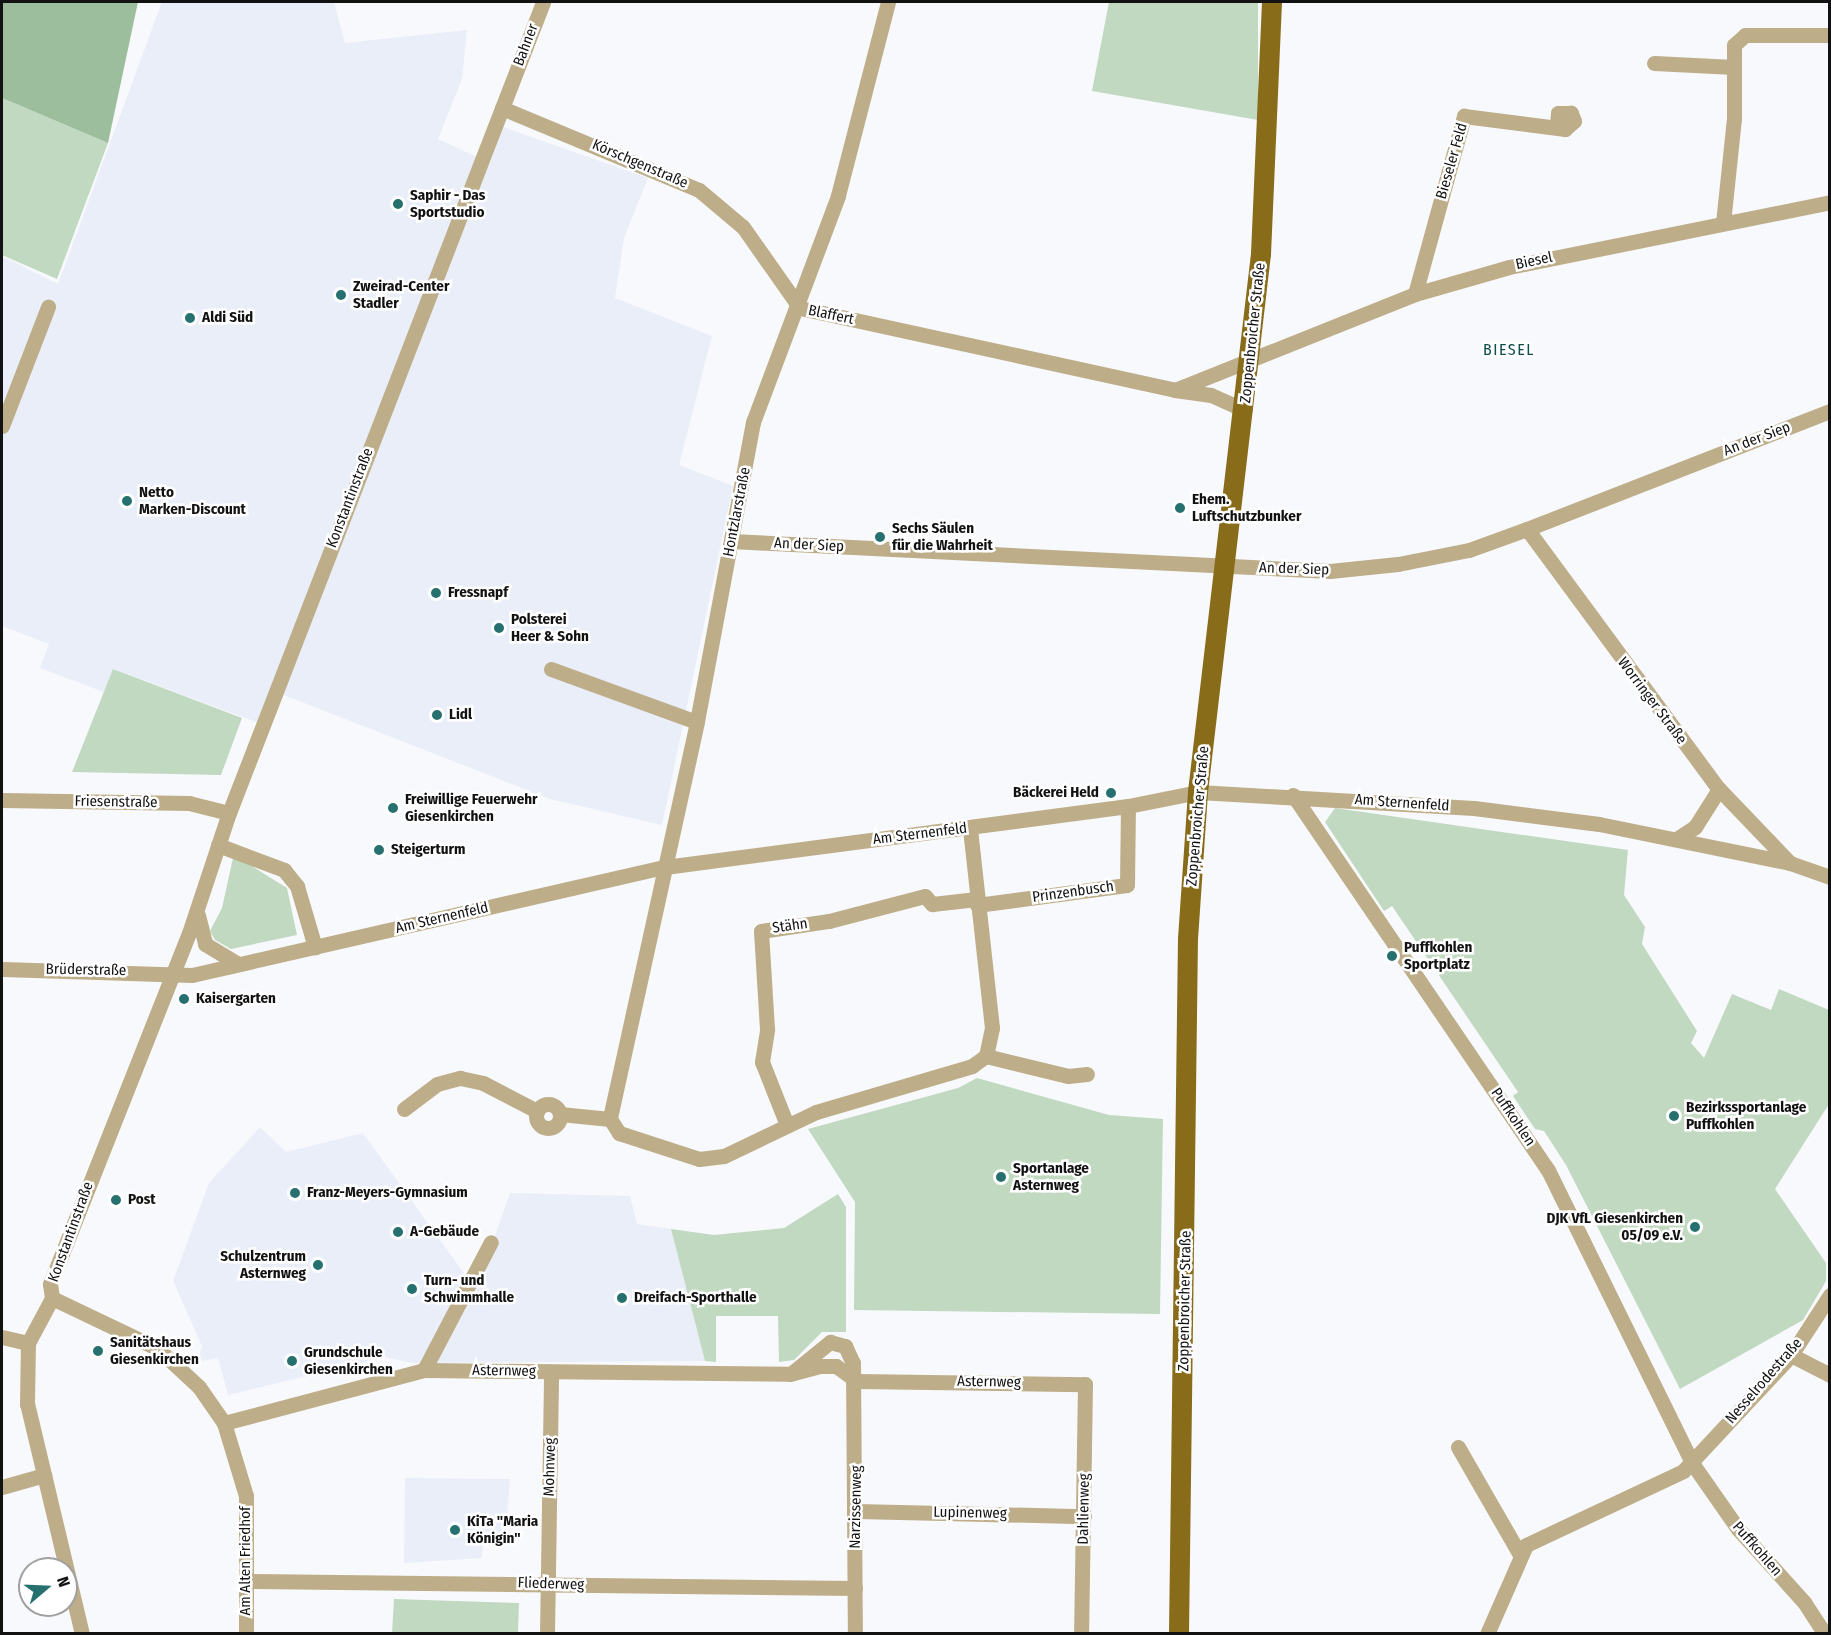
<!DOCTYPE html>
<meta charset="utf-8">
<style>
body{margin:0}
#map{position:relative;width:1831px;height:1635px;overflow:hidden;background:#f8f9fd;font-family:"Fira Sans Condensed",sans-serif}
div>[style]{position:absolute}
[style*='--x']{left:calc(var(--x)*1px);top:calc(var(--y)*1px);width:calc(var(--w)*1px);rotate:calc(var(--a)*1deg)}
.built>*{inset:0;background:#e9eef9}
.green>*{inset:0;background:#c1d9c0}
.forest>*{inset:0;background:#9dbe9c}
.minor>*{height:15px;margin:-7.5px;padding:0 7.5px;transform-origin:7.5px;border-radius:7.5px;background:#bdad88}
.minor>.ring{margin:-7.5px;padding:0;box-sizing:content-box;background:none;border:15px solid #bdad88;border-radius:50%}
.major>*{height:20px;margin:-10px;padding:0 10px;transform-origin:10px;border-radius:10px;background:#896c19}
.dots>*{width:16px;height:16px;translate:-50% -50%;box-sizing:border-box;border:3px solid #fff;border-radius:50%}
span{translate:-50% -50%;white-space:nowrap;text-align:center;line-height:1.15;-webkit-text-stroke:5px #fff;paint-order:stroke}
.street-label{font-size:15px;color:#121213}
.poi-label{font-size:15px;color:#121213;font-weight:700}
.left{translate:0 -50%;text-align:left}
.right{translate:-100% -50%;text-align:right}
.neighbourhood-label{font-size:16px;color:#0f4e4c;letter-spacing:1.5px}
.frame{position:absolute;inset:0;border:3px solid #121213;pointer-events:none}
.north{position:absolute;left:18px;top:1557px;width:60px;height:60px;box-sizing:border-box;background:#fff;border:2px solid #a0a0a1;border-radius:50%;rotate:71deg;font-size:16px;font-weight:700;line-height:24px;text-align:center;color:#121213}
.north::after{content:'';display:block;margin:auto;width:21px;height:27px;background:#26716f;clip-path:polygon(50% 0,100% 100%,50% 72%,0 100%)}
</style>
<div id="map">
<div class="built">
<div style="clip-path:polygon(162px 2px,334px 2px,345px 43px,467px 30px,462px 79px,438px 139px,490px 163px,503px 127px,648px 178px,624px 238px,615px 298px,712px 336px,679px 465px,733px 486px,662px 825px,550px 799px,271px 690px,259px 723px,114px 669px,104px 692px,40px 668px,49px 644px,2px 626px,2px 256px,58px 284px)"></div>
<div style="clip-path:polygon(260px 1127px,286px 1152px,363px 1133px,471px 1283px,490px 1250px,510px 1193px,630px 1196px,637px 1224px,671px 1229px,705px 1361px,413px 1363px,385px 1357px,228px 1395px,218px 1358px,202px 1361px,199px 1356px,202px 1346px,173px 1281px,209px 1183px)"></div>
<div style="clip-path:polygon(405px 1478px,510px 1479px,505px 1541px,483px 1541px,482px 1558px,404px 1563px)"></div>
</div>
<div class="green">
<div style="clip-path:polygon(1109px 2px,1258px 2px,1258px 120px,1092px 91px)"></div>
<div style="clip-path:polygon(2px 98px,108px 143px,57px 279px,2px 255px)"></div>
<div style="clip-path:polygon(113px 669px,242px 718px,221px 775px,72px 772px)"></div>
<div style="clip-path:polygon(1335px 808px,1628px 850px,1624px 895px,1645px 927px,1642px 944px,1697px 1031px,1691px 1043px,1704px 1058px,1732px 994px,1771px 1010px,1779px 989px,1829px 1010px,1829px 1104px,1775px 1189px,1826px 1263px,1826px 1281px,1803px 1320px,1680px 1389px,1566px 1165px,1544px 1131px,1535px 1129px,1513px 1096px,1518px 1092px,1392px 906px,1384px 911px,1325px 822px)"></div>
<div style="clip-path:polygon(233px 858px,253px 860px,253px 867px,287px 888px,297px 935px,231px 949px,215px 940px,210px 931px,222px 908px)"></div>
<div style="clip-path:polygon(977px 1078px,1109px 1115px,1163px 1119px,1160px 1314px,854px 1310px,855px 1202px,808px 1129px,958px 1088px)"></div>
<div style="clip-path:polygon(838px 1194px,846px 1207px,846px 1332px,822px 1332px,794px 1360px,779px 1362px,778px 1316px,716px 1316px,716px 1362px,705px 1361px,671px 1229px,714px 1235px,784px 1228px)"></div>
<div style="clip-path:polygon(394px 1599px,519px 1603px,518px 1633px,392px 1633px)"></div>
</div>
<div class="forest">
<div style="clip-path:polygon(2px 2px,138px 2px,108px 143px,2px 98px)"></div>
</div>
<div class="minor">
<div style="--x:888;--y:2;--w:200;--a:104.5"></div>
<div style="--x:838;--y:196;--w:241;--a:110.6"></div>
<div style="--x:753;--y:422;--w:305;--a:100.6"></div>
<div style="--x:697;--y:722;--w:406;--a:102.4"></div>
<div style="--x:610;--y:1119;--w:17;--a:57"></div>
<div style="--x:619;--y:1133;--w:84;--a:18"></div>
<div style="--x:699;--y:1159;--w:25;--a:-7"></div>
<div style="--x:724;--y:1156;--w:102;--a:-25.6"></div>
<div style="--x:816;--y:1112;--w:163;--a:-16.4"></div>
<div style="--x:972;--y:1066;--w:17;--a:-36"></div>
<div style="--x:986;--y:1056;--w:29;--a:-78"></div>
<div style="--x:992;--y:1028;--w:201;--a:-96.3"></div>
<div style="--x:1654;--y:63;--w:80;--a:2.9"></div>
<div style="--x:502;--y:108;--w:213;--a:22.6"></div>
<div style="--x:699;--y:190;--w:57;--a:40.1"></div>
<div style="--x:743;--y:227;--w:99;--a:54.9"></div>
<div style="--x:1723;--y:223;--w:106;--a:-84"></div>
<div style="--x:1734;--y:118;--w:73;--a:-90"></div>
<div style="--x:1734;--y:45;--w:15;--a:-42"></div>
<div style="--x:1745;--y:35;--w:85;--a:0"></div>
<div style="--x:1415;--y:294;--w:185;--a:-74.6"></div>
<div style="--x:1464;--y:116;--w:102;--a:7.3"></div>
<div style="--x:1565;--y:129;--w:12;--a:-42"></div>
<div style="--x:1574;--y:121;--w:9;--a:-111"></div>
<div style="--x:1571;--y:113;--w:13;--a:180"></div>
<div style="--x:1558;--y:113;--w:12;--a:95"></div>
<div style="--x:800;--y:308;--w:384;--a:12.3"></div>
<div style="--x:1175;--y:390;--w:258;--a:-21.8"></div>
<div style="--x:1415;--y:294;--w:98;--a:-16"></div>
<div style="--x:1509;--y:267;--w:328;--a:-11.4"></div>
<div style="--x:1175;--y:390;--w:36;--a:8"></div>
<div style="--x:1211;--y:395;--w:37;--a:24"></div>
<div style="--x:2;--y:426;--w:128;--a:-68.9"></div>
<div style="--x:1527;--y:529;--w:323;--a:53.6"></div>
<div style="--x:1719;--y:789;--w:103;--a:46.2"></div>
<div style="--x:731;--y:541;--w:600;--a:2.87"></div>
<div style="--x:1330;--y:571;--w:68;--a:-5.9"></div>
<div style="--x:1398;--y:564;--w:72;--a:-11.2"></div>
<div style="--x:1469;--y:550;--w:62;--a:-19.9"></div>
<div style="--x:1527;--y:529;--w:325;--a:-21.3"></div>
<div style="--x:551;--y:669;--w:155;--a:20"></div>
<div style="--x:1293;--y:795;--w:453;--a:55.8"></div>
<div style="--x:1548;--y:1170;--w:326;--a:63.8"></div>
<div style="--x:1692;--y:1463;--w:80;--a:55.1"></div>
<div style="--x:1738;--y:1529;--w:98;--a:47.9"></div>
<div style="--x:1804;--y:1602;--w:38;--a:57"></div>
<div style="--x:2;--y:800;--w:187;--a:0.9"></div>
<div style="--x:189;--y:803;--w:41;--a:14"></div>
<div style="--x:1678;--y:838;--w:20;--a:-33"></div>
<div style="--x:1695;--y:827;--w:45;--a:-57.7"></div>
<div style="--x:218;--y:845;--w:71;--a:20.7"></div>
<div style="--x:284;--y:870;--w:21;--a:51"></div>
<div style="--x:297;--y:886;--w:64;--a:73.6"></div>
<div style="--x:977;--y:905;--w:151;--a:-7.6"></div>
<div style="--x:1127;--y:885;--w:79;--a:-89.3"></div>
<div style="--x:198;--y:915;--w:30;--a:76"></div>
<div style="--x:205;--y:944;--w:39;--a:31"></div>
<div style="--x:2;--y:969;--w:190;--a:1.8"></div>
<div style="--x:192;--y:975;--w:485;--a:-12.9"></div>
<div style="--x:665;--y:867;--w:467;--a:-7.5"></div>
<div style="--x:1128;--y:806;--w:71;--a:-11.3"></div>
<div style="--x:1198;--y:792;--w:276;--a:3.3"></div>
<div style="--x:1474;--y:808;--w:126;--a:7.3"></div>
<div style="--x:1599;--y:824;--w:195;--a:11.5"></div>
<div style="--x:1790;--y:863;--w:42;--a:19.3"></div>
<div style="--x:986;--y:1056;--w:84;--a:13.7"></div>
<div style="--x:1068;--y:1076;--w:19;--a:-6"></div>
<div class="ring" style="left:536px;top:1104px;width:9px;height:9px"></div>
<div style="--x:404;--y:1109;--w:41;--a:-37.1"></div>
<div style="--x:437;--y:1084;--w:24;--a:-15"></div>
<div style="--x:460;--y:1078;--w:24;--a:12"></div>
<div style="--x:483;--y:1083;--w:61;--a:27.4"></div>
<div style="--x:560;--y:1114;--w:50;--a:5.7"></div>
<div style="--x:787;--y:1125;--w:68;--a:-111.6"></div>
<div style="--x:762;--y:1062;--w:33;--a:-81"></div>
<div style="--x:767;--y:1029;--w:98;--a:-93.5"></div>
<div style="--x:761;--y:931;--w:69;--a:-8.4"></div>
<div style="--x:829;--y:921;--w:99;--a:-14.6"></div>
<div style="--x:925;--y:896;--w:11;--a:49"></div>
<div style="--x:932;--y:904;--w:45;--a:-6.3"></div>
<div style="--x:52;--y:1298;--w:116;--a:25.5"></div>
<div style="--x:157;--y:1348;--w:57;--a:42.9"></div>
<div style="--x:199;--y:1387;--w:44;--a:55.2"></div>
<div style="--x:224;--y:1423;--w:76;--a:73.2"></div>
<div style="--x:246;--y:1496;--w:138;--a:90"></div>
<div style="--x:2;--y:1337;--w:27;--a:13"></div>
<div style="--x:1791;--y:1355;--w:44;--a:27.1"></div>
<div style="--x:424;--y:1370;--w:144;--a:-62.4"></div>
<div style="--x:793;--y:1372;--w:48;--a:-39"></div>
<div style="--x:830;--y:1342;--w:16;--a:15"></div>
<div style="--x:845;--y:1346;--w:19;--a:65"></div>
<div style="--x:853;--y:1363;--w:271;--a:89.6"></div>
<div style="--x:224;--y:1423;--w:207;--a:-14.8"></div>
<div style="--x:424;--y:1370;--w:366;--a:0.6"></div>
<div style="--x:790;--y:1374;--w:30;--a:-15"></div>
<div style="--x:819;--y:1366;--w:17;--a:0"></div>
<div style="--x:836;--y:1366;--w:26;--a:36"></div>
<div style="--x:857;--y:1381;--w:228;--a:0.8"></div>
<div style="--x:1085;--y:1384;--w:250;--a:90.9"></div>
<div style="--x:1458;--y:1447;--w:125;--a:60.1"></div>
<div style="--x:2;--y:1487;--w:44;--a:-15.9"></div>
<div style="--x:856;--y:1511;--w:228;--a:1.3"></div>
<div style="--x:248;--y:1581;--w:607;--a:0.66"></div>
<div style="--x:82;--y:1634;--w:236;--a:-103.4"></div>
<div style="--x:27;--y:1404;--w:61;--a:-89.1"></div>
<div style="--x:28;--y:1343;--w:51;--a:-61.9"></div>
<div style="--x:52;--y:1298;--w:14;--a:-98"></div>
<div style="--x:50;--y:1284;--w:378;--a:-68.4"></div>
<div style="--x:189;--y:933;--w:126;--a:-71.6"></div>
<div style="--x:229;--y:813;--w:870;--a:-68.83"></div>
<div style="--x:547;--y:1634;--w:262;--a:-89.1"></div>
<div style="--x:1487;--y:1634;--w:97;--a:-66.3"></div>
<div style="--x:1526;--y:1545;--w:174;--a:-25.2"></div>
<div style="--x:1683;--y:1471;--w:158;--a:-47"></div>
<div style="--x:1791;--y:1355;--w:72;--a:-57"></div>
</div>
<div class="major">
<div style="--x:1179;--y:1634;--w:695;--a:-89.26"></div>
<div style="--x:1188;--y:939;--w:147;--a:-86.1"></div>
<div style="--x:1198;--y:792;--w:542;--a:-83.32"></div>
<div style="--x:1261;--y:254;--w:252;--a:-87.5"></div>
</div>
<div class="dots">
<div style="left:398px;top:204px;background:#26716f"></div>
<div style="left:341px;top:295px;background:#26716f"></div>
<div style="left:190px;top:318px;background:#26716f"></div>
<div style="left:127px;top:501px;background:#26716f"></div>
<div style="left:1180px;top:508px;background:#26716f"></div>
<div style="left:880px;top:537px;background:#26716f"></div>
<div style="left:436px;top:593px;background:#26716f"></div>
<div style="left:499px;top:628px;background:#26716f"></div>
<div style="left:437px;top:715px;background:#26716f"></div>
<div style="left:1111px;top:793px;background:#26716f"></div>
<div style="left:393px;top:808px;background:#26716f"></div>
<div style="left:379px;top:850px;background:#26716f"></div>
<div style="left:1392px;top:956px;background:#26716f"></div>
<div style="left:184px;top:999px;background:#26716f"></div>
<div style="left:1674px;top:1116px;background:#26716f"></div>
<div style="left:1001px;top:1177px;background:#26716f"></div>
<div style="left:295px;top:1193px;background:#26716f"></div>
<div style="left:116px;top:1200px;background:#26716f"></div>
<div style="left:1695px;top:1227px;background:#26716f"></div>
<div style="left:398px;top:1232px;background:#26716f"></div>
<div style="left:318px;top:1265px;background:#26716f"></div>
<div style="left:412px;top:1289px;background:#26716f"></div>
<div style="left:622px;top:1298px;background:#26716f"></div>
<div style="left:98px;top:1351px;background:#26716f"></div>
<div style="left:292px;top:1361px;background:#26716f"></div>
<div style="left:455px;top:1530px;background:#26716f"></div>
</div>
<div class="street-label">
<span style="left:526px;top:45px;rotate:-69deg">Bahner</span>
<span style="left:1452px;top:161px;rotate:-74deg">Bieseler Feld</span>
<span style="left:640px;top:164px;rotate:23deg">Körschgenstraße</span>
<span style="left:1534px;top:261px;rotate:-12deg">Biesel</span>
<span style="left:831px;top:315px;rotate:12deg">Blaffert</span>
<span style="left:1253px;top:333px;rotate:-84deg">Zoppenbroicher Straße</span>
<span style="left:1757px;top:439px;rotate:-21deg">An der Siep</span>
<span style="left:350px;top:498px;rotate:-69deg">Konstantinstraße</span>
<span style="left:737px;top:512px;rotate:-79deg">Hontzlarstraße</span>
<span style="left:809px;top:545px;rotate:3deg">An der Siep</span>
<span style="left:1294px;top:569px;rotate:2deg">An der Siep</span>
<span style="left:1652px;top:701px;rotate:53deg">Worringer Straße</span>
<span style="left:116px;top:802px;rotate:1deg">Friesenstraße</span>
<span style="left:1402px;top:803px;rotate:4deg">Am Sternenfeld</span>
<span style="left:1198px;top:816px;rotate:-85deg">Zoppenbroicher Straße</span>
<span style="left:920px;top:834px;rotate:-7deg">Am Sternenfeld</span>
<span style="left:1073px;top:892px;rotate:-8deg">Prinzenbusch</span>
<span style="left:442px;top:918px;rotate:-13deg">Am Sternenfeld</span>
<span style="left:790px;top:926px;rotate:-8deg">Stähn</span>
<span style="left:86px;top:970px;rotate:1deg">Brüderstraße</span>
<span style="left:1513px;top:1117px;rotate:56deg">Puffkohlen</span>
<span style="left:71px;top:1232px;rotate:-70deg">Konstantinstraße</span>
<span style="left:1185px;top:1301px;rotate:-89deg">Zoppenbroicher Straße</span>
<span style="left:504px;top:1371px;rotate:1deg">Asternweg</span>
<span style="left:1764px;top:1381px;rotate:-49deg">Nesselrodestraße</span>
<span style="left:989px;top:1382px;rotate:1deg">Asternweg</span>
<span style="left:550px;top:1467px;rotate:-89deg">Mohnweg</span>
<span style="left:856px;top:1507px;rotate:-89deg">Narzissenweg</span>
<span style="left:1084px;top:1509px;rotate:-89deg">Dahlienweg</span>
<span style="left:970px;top:1513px;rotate:1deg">Lupinenweg</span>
<span style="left:1757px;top:1549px;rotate:49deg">Puffkohlen</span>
<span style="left:246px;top:1561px;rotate:-90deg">Am Alten Friedhof</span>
<span style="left:551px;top:1584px;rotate:2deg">Fliederweg</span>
</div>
<div class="poi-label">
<span class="left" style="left:410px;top:204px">Saphir - Das<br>Sportstudio</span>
<span class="left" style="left:353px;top:295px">Zweirad-Center<br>Stadler</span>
<span class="left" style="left:202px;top:318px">Aldi Süd</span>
<span class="left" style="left:139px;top:501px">Netto<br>Marken-Discount</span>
<span class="left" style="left:1192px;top:508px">Ehem.<br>Luftschutzbunker</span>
<span class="left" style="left:892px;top:537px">Sechs Säulen<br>für die Wahrheit</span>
<span class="left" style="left:448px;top:593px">Fressnapf</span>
<span class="left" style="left:511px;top:628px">Polsterei<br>Heer &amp; Sohn</span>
<span class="left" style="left:449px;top:715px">Lidl</span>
<span class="right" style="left:1099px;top:793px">Bäckerei Held</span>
<span class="left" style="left:405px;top:808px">Freiwillige Feuerwehr<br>Giesenkirchen</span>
<span class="left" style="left:391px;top:850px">Steigerturm</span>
<span class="left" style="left:1404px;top:956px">Puffkohlen<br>Sportplatz</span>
<span class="left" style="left:196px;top:999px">Kaisergarten</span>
<span class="left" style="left:1686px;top:1116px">Bezirkssportanlage<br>Puffkohlen</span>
<span class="left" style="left:1013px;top:1177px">Sportanlage<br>Asternweg</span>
<span class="left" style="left:307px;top:1193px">Franz-Meyers-Gymnasium</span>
<span class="left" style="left:128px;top:1200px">Post</span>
<span class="right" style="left:1683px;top:1227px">DJK VfL Giesenkirchen<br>05/09 e.V.</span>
<span class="left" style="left:410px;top:1232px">A-Gebäude</span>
<span class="right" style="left:306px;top:1265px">Schulzentrum<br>Asternweg</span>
<span class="left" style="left:424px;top:1289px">Turn- und<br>Schwimmhalle</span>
<span class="left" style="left:634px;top:1298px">Dreifach-Sporthalle</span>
<span class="left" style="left:110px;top:1351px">Sanitätshaus<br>Giesenkirchen</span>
<span class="left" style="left:304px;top:1361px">Grundschule<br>Giesenkirchen</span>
<span class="left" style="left:467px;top:1530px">KiTa "Maria<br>Königin"</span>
</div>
<div class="neighbourhood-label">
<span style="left:1509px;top:350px">BIESEL</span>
</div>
<div class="frame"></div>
<div class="north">N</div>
</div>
